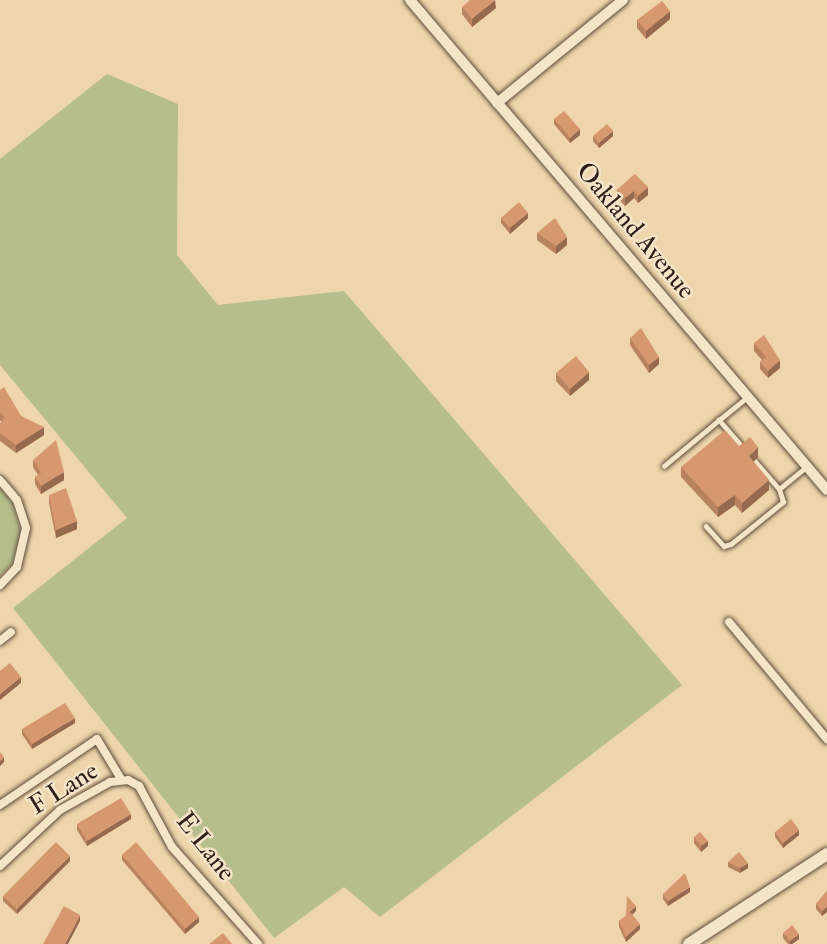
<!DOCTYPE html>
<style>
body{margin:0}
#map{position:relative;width:827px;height:944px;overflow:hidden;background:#eed5ab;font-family:"IM FELL Double Pica",serif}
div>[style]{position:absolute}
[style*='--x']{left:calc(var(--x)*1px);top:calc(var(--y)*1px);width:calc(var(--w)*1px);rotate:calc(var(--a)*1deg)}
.green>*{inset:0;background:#b5be8c}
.roads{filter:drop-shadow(0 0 2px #5f4c3e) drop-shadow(0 0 2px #5f4c3e)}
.service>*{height:4.5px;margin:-2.25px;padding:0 2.25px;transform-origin:2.25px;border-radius:2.25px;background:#f4e4c8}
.minor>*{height:8px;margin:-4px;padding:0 4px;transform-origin:4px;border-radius:4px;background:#f4e4c8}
.tertiary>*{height:10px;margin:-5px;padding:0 5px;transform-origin:5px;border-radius:5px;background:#f4e4c8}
.secondary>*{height:12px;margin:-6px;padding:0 6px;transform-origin:6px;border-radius:6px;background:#f4e4c8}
.wall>*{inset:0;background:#b98360}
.shaded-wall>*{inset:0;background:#966a4e}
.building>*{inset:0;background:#d79870}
span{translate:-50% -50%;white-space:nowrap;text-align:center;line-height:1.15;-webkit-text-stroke:5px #f4e4c8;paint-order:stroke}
.street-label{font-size:26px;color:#2f1f19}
</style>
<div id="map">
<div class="green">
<div style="clip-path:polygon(107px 74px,178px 104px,177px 255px,218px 305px,344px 291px,682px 685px,380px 917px,344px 887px,274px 938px,13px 608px,127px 518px,0 365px,0 159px)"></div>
<div style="clip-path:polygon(0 488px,12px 502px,21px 531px,12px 564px,0 576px)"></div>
</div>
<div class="roads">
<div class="service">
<div style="--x:743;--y:448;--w:37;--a:-131"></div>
<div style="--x:719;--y:420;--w:35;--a:-39"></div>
<div style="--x:755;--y:461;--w:37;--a:49"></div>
<div style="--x:664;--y:466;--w:72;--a:-39.9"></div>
<div style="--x:706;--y:526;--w:27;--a:48"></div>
<div style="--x:724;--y:546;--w:7;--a:-16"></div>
<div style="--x:731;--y:544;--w:67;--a:-38.9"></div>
<div style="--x:783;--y:502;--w:14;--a:-107"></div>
<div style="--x:779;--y:489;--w:35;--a:-39"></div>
</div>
<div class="minor">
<div style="--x:0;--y:480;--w:26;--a:50"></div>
<div style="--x:17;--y:500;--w:29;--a:72"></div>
<div style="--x:26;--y:528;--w:40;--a:103"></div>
<div style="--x:17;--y:567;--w:25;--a:133"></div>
<div style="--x:729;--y:622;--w:153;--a:50.1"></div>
<div style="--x:0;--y:641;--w:14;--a:-39"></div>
<div style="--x:0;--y:805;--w:117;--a:-34.2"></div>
<div style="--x:97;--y:739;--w:47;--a:59"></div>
<div style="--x:0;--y:866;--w:82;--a:-43"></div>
<div style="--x:60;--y:810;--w:57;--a:-29.2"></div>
<div style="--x:110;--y:782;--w:18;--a:-6"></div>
<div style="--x:128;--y:780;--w:13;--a:29"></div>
<div style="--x:139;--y:786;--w:69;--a:61.6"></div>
<div style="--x:172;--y:847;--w:130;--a:48.4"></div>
</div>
<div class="tertiary">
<div style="--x:410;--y:0;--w:643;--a:49.6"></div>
<div style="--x:497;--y:103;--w:163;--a:-39.3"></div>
</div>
<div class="secondary">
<div style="--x:689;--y:944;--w:165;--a:-33.1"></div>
</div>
</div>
<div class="wall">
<div style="clip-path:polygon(462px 7px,496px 8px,472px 27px,462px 14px)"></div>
<div style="clip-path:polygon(670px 19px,646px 39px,637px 28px,637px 20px)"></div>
<div style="clip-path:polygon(554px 119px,580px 135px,570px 143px,554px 124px)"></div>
<div style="clip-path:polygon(593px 136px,613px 136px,599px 148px,593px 141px)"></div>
<div style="clip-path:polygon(635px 174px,648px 195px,638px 203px,634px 198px,625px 206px,617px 197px,617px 190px)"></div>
<div style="clip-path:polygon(501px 218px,528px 218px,510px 234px,501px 223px)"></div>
<div style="clip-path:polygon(537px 233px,567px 245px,556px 254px,537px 240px)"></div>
<div style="clip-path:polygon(630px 338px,659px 364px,649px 373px,630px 345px)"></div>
<div style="clip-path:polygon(754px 343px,780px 368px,768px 378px,760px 369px,760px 362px,762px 360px,754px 351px)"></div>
<div style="clip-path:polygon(556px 373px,589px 380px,570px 396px,556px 381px)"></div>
<div style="clip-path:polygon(0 390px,21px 416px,44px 435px,16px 453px,0 441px,0 423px,2px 422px,0 420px)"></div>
<div style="clip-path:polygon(739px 446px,758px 457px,753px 462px,769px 490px,742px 513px,735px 505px,718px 517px,681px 477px,681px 467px)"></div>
<div style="clip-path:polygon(33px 460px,64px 480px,41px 494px,35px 484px,35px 477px,38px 475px,33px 467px)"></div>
<div style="clip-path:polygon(49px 495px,77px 529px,56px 538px,49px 503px)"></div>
<div style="clip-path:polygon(75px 723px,32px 749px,22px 734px,22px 729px)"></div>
<div style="clip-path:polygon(131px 819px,87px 846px,77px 830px,77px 824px)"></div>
<div style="clip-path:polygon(775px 832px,799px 835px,783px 848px,775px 837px)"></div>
<div style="clip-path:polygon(694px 837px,708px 846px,701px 852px,694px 843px)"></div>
<div style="clip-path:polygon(122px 855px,199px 922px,185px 934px,122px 860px)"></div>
<div style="clip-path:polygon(70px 861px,17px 914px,3px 901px,3px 896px)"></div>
<div style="clip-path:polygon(728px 862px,748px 868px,740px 873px,728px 867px)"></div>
<div style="clip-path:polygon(827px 891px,827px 912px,822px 916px,816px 909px,816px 904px)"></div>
<div style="clip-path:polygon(690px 892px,668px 906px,663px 899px,663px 894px)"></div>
<div style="clip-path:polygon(636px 911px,632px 915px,640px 929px,626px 942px,619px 927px,619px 921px,626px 916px)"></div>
<div style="clip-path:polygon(783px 933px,799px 939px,792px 944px,788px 944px,783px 938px)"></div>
</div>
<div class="shaded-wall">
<div style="clip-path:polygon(495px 0,496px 8px,472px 27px,472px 19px)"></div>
<div style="clip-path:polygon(670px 11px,670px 19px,646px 39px,646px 31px)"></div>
<div style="clip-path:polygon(580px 129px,580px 135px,570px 143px,570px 138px)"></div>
<div style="clip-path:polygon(613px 131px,613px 136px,599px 148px,599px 143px)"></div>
<div style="clip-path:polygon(648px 187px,648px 195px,638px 203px,638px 196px)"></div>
<div style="clip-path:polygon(634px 191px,634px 198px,625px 206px,625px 198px)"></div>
<div style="clip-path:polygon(528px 213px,528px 218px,510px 234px,510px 228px)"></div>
<div style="clip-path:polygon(567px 237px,567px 245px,556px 254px,556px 246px)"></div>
<div style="clip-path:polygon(659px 357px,659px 364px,649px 373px,649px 365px)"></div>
<div style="clip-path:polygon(780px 360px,780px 368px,768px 378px,768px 371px)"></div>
<div style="clip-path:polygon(589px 372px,589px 380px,570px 396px,570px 389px)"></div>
<div style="clip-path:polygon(44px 427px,44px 435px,16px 453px,16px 445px)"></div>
<div style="clip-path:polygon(758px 447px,758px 457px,749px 467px,749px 456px)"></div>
<div style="clip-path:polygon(64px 472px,64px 480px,41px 494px,41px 486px)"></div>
<div style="clip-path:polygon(769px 480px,769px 490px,742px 513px,742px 503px)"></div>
<div style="clip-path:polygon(735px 495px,735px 505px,718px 517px,718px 507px)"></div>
<div style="clip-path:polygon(77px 521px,77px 529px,56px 538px,56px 530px)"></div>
<div style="clip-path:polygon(21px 677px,21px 683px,0 700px,0 694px)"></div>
<div style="clip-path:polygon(75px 718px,75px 723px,32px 749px,32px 744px)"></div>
<div style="clip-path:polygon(4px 757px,4px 762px,0 766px,0 761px)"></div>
<div style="clip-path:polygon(131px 814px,131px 819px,87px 846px,87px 841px)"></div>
<div style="clip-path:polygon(799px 830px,799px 835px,783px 848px,783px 843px)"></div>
<div style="clip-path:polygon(708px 841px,708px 846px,701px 852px,701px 846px)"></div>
<div style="clip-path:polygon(70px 856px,70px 861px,17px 914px,17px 909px)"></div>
<div style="clip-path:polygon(748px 863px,748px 868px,740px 873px,740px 868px)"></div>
<div style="clip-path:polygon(690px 887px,690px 892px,668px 906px,668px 901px)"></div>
<div style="clip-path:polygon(636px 906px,636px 911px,626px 920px,626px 915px)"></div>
<div style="clip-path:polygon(827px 907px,827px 912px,822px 916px,822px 911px)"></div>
<div style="clip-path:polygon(80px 915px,80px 921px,68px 944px,65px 944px)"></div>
<div style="clip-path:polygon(199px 917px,199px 922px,185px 934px,185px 929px)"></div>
<div style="clip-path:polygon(640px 924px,640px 929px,626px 942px,626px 937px)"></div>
<div style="clip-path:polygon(799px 934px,799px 939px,792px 944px,790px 944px,790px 941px)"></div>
</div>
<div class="building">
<div style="clip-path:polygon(470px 0,495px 0,472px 19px,462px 7px)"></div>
<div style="clip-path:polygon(662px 1px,670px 11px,646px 31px,637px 20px)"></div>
<div style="clip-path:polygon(564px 111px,580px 129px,570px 138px,554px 119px)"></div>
<div style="clip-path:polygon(607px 124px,613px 131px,599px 143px,593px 136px)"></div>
<div style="clip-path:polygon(635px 174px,648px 187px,638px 196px,634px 191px,625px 198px,617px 190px)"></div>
<div style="clip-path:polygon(519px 202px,528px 213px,510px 228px,501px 218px)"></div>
<div style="clip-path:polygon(555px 218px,567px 237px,556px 246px,537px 233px)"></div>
<div style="clip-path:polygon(641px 328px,659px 357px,649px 365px,630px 338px)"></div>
<div style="clip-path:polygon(764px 335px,780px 360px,768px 371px,760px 362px,766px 357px,754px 343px)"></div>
<div style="clip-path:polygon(576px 356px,589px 372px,570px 389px,556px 373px)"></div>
<div style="clip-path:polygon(4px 387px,21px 416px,44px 427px,16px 445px,0 433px,0 423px,5px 418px,0 412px,0 390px)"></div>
<div style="clip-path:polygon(725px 430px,739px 446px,750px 437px,758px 447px,749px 456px,769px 480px,742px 503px,735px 495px,718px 507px,681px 467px)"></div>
<div style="clip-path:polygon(56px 440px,64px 472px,41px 486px,35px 477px,41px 473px,33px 460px)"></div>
<div style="clip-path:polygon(66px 488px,77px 521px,56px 530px,49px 495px)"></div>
<div style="clip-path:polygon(10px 663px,21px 677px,0 694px,0 671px)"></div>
<div style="clip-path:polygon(65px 703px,75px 718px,32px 744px,22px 729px)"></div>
<div style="clip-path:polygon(0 752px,4px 757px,0 761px)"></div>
<div style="clip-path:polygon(121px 798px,131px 814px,87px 841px,77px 824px)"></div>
<div style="clip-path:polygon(791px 819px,799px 830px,783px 843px,775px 832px)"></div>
<div style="clip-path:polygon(700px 832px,708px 841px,701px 846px,694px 837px)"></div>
<div style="clip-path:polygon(56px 842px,70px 856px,17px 909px,3px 896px)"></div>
<div style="clip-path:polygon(136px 842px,199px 917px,185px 929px,122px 855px)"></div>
<div style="clip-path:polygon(739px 852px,748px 863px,740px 868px,728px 862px)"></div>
<div style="clip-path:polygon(685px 873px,690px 887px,668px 901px,663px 894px)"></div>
<div style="clip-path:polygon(827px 891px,827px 907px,822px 911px,816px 904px)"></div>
<div style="clip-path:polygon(627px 896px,636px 906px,626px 915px)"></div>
<div style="clip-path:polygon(64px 906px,80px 915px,65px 944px,43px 944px)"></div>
<div style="clip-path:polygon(630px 912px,640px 924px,626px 937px,619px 921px)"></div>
<div style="clip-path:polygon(792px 925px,799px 934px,790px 941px,783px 933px)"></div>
<div style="clip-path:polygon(223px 933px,232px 944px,209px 944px)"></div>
</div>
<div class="street-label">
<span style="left:635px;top:231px;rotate:50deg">Oakland Avenue</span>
<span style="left:64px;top:789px;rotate:-32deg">F Lane</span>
<span style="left:205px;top:847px;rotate:52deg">E Lane</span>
</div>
</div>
